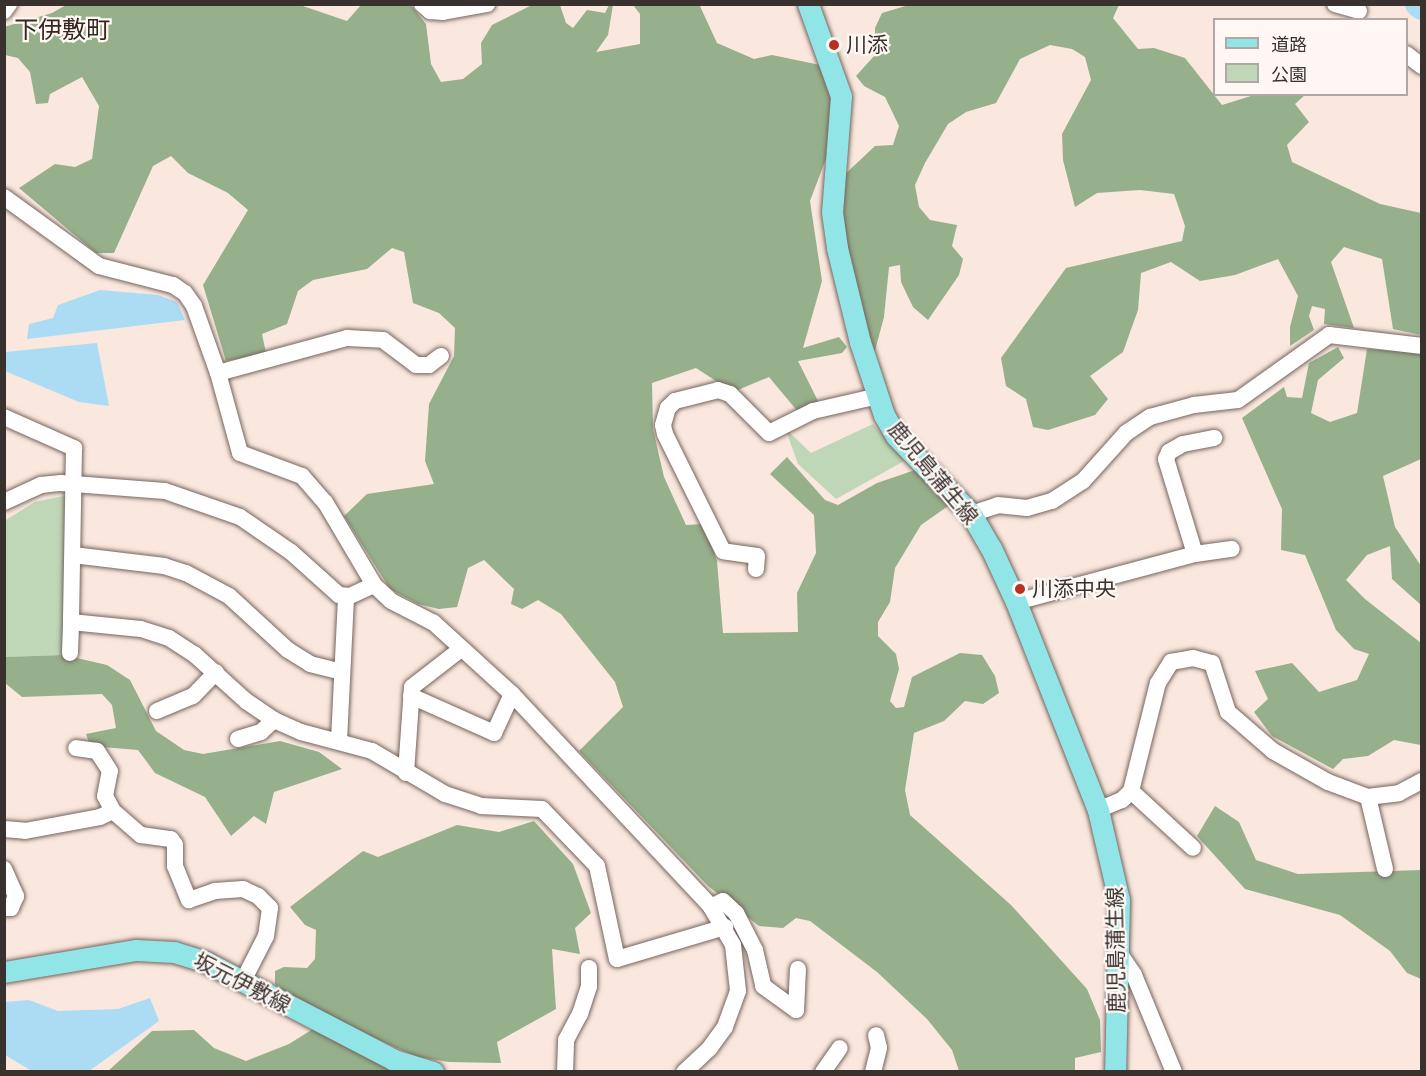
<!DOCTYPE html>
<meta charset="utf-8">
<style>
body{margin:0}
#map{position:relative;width:1426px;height:1076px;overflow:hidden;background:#fae7de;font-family:Montserrat,"Noto Sans JP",sans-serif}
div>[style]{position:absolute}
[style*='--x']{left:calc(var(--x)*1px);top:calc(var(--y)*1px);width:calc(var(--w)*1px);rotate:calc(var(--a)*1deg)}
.green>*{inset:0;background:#bfd7b6}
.forest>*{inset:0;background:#96b08b}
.water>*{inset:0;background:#abdcf4}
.river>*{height:26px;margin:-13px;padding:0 13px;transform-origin:13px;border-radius:13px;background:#abdcf4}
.roads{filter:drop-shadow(0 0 2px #75655d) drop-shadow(0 0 2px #75655d)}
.minor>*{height:16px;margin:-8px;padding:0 8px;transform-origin:8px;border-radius:8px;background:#fff}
.major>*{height:21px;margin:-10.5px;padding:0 10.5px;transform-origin:10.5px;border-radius:10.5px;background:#91e5e6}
.dots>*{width:16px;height:16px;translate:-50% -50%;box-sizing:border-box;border:3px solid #fef7f3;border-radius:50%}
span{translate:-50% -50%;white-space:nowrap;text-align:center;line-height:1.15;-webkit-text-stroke:4.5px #fef7f3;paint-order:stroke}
.poi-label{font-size:21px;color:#38312e}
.left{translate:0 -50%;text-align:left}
.street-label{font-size:21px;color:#38312e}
.quarter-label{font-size:24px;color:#352720}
.frame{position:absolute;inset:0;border:6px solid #38312e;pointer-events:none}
.legend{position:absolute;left:1213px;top:18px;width:195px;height:78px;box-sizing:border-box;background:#fef7f3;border:2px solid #afa8a4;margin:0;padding:8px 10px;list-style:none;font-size:18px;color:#38312e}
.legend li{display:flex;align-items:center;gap:12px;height:30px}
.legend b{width:30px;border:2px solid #afa8a4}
</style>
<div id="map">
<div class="green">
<div style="clip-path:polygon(873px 424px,906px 460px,836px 499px,798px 464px,785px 428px,811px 453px)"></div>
<div style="clip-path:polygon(63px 496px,69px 500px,64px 655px,5px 657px,4px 521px,35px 502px)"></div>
</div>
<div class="forest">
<div style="clip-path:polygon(699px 4px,717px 43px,754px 59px,772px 55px,825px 66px,832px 88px,830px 148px,810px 201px,822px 281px,803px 348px,839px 337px,847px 347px,842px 353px,798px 361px,820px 405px,799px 413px,769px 377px,733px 392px,696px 368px,652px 383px,653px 429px,664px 477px,686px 525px,704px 524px,717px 561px,723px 633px,798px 632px,797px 593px,816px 553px,814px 515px,770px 474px,787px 457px,825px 500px,838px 505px,877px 483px,915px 470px,951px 504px,921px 525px,895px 568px,890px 602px,878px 622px,878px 636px,896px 654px,899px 669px,890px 701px,896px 708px,904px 707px,912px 677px,960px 653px,982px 655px,995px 676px,999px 693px,983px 704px,965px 701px,944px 721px,914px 733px,905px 790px,910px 815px,1011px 905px,1087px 989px,1100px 1020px,1101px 1052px,1075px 1058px,1075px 1071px,959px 1071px,952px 1050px,927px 1019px,877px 972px,810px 921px,796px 918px,783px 928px,759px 926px,708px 886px,579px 751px,623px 707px,615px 682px,561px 614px,538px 600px,522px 609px,511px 604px,514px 589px,484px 560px,468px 568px,457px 607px,439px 609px,418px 604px,390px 589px,344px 516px,367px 494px,434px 484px,425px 461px,429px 404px,454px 356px,455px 328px,439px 313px,413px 303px,404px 252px,392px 248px,367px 269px,313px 280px,298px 291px,287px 324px,262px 334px,266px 353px,226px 361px,203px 285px,248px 210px,228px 193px,188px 173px,171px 156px,153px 166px,114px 253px,96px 253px,19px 188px,55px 164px,75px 167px,92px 159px,99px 106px,82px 77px,50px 94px,48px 103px,36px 104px,30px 72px,18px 58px,5px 55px,4px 27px,52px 13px,66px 5px,300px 5px,347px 21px,361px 5px,411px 5px,426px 24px,431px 64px,441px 82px,463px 79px,482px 64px,481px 43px,492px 25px,532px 5px,560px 5px,566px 23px,573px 28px,587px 10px,605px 13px,609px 5px,613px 5px,608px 35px,596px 52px,640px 44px,640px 14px,633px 5px)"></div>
<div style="clip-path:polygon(912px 4px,1119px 5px,1113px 18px,1138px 49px,1154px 48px,1185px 58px,1222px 105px,1254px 95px,1305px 95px,1295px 104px,1309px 122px,1287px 145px,1292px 162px,1380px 204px,1421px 213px,1421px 335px,1393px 329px,1382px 259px,1344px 247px,1331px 262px,1354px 328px,1324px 324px,1325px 309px,1312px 306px,1309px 316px,1314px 330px,1290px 346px,1290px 327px,1298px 296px,1278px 259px,1235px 275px,1200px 281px,1171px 262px,1141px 273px,1138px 310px,1123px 352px,1090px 376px,1108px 399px,1095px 415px,1048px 430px,1033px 427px,1026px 399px,1006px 386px,1001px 358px,1066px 268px,1182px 241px,1185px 226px,1174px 194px,1140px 190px,1097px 193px,1075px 207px,1063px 160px,1062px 134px,1091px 80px,1085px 57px,1072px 49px,1050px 45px,1020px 59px,996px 103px,966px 112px,948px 124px,925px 163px,915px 185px,919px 207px,930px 220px,957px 225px,952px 246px,963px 259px,959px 275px,928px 320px,913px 307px,901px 282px,900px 265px,889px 267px,884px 317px,872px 362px,842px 232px,842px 177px,875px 146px,893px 145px,899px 126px,885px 97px,864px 86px,856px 76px,875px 55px,875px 28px,882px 13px)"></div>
<div style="clip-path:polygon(1338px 347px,1344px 358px,1318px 380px,1311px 413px,1330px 422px,1357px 413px,1367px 349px,1421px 353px,1421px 459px,1383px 476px,1395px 527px,1421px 566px,1421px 605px,1392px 579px,1390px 546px,1367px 555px,1346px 580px,1365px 599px,1421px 643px,1421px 745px,1394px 740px,1368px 756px,1343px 759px,1333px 769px,1272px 736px,1254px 712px,1268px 699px,1255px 671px,1292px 663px,1319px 692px,1357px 680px,1369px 654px,1354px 649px,1336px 630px,1305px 555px,1281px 550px,1282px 509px,1242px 418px,1284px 387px,1287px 397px,1302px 398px,1309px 363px)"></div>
<div style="clip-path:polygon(64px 655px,107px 665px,130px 680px,156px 731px,184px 750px,203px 754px,280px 741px,319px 752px,342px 769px,274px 792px,266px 824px,254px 816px,231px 836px,205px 797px,155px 773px,138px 750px,90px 746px,86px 734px,116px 728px,112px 705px,102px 694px,22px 697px,5px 683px,4px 657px)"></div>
<div style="clip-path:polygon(1215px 806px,1239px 822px,1256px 860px,1298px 874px,1421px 870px,1421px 979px,1407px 973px,1390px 951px,1340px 915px,1245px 889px,1197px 836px)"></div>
<div style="clip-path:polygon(534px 821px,573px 864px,591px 913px,575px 928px,580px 954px,552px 949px,556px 1009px,497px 1042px,501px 1063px,449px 1062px,418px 1057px,364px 1034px,284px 993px,275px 984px,275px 971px,284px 967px,307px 968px,315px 959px,316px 930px,305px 925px,290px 907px,363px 851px,378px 857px,457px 825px,499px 832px)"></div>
<div style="clip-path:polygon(313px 1029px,371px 1060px,402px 1071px,107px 1072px,152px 1031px,194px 1030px,214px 1048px,246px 1061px,289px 1044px)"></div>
</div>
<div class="water">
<div style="clip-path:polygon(100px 290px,158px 295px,177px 302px,185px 320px,27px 339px,29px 324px,53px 318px,58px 305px)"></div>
<div style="clip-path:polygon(97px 343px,109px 406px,79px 402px,5px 371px,5px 352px)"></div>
<div style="clip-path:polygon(150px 998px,159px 1021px,89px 1071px,32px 1071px,5px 1055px,5px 1002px,29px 1000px,58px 1011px,118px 1009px)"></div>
</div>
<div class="river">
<div style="--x:1418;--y:4;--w:5;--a:37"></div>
</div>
<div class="roads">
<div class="minor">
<div style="--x:422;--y:4;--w:11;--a:41"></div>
<div style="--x:430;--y:11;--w:13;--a:4"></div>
<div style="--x:443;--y:12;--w:45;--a:-10.3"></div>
<div style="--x:1335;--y:4;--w:25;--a:16"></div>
<div style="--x:4;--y:11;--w:9;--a:-54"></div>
<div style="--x:1406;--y:54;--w:20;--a:37"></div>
<div style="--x:4;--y:197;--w:117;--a:36"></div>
<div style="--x:99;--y:266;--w:76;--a:14.4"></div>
<div style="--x:173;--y:285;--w:14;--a:34"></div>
<div style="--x:185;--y:293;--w:16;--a:55"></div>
<div style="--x:194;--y:306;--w:71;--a:70.3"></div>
<div style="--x:218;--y:373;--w:83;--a:74.6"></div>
<div style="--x:240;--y:453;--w:66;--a:20.4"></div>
<div style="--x:302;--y:476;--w:35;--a:49"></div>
<div style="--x:325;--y:502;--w:96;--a:59.4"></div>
<div style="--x:374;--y:585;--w:23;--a:43"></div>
<div style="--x:391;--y:601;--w:48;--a:27.1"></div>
<div style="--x:434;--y:623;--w:105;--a:42.3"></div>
<div style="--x:512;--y:694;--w:291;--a:46.9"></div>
<div style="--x:711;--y:907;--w:44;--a:59.9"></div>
<div style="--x:733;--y:945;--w:46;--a:83.8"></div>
<div style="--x:738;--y:991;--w:38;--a:110"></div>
<div style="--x:725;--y:1027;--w:26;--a:126"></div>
<div style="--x:710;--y:1048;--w:35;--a:137"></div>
<div style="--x:218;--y:373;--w:134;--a:-15.2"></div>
<div style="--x:347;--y:338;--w:36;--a:3"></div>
<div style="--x:383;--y:340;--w:41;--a:37.1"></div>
<div style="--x:416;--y:365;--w:13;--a:0"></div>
<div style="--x:429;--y:365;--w:15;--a:-37"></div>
<div style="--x:4;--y:417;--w:77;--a:23.9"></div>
<div style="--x:74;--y:448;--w:174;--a:91"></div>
<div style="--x:71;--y:622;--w:70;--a:5.7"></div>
<div style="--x:141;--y:629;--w:29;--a:18"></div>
<div style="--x:169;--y:638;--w:30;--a:33"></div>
<div style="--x:194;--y:654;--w:70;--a:42.1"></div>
<div style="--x:246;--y:701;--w:34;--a:34"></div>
<div style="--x:274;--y:720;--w:30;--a:24"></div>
<div style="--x:301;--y:732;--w:73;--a:15"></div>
<div style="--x:372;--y:751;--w:85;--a:30.5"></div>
<div style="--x:445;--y:794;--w:38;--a:18"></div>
<div style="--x:481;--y:806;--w:61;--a:2.8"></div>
<div style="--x:542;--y:809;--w:79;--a:46"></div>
<div style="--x:597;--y:866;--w:95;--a:77.9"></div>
<div style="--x:617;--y:959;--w:113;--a:-16.5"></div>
<div style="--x:4;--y:502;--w:41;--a:-24.7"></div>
<div style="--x:41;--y:485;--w:20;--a:-6"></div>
<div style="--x:61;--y:483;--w:104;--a:4.4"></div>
<div style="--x:165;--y:491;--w:79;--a:19.1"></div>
<div style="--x:240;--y:517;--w:62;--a:34.5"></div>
<div style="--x:291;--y:552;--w:64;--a:41.9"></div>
<div style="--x:339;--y:595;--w:11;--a:5"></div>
<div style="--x:350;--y:596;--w:26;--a:-25"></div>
<div style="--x:971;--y:514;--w:28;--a:-18"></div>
<div style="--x:998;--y:505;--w:29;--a:6"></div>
<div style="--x:1027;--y:508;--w:26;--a:-16"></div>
<div style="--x:1052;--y:501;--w:37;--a:-33"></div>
<div style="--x:1083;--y:481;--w:64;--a:-48.1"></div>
<div style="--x:1126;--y:433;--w:29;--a:-34"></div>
<div style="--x:1150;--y:417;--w:46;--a:-15.3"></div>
<div style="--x:1194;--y:405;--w:44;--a:-6.5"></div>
<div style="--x:1238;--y:400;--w:112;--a:-35.5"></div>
<div style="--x:1329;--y:335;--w:94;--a:6.7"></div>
<div style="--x:1195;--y:554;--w:99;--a:-107"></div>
<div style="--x:1166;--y:459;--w:8;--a:-67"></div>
<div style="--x:1169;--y:452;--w:16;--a:-30"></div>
<div style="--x:1183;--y:444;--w:32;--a:-11"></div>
<div style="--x:73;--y:555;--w:92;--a:6.9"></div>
<div style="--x:164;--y:566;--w:23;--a:18"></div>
<div style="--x:186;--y:573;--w:49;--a:28.1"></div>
<div style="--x:229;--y:596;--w:80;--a:42.5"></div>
<div style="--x:288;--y:650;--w:26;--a:32"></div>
<div style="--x:310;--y:664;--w:33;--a:14"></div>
<div style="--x:756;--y:569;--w:13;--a:-86"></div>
<div style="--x:757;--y:556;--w:34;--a:-172"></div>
<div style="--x:723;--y:551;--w:131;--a:-116.4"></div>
<div style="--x:665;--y:434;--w:9;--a:-103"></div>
<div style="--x:663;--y:425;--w:18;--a:-74"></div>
<div style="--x:668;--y:408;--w:10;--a:-45"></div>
<div style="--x:675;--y:401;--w:44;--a:-14.3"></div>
<div style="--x:718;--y:390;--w:13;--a:18"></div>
<div style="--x:730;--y:394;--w:55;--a:45"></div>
<div style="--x:769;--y:433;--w:49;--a:-26.6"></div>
<div style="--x:813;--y:411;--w:67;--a:-13"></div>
<div style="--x:1016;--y:602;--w:185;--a:-15"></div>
<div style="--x:1195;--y:554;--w:37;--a:-8"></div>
<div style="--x:70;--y:653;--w:31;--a:-88"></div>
<div style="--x:411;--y:696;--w:91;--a:24"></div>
<div style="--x:494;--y:733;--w:43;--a:-65.2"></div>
<div style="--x:157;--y:711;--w:39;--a:-23"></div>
<div style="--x:193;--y:696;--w:33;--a:-46"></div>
<div style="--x:238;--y:739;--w:24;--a:-17"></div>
<div style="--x:261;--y:732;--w:18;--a:-43"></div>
<div style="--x:339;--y:741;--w:144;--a:-87.2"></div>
<div style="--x:406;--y:773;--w:86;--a:-86"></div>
<div style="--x:412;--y:687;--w:62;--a:-37.8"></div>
<div style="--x:1131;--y:791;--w:84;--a:42.6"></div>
<div style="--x:1368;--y:797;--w:74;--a:76.7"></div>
<div style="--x:1098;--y:810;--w:26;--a:-23"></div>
<div style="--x:1122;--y:800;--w:13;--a:-45"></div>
<div style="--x:1131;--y:791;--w:111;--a:-76"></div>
<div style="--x:1158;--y:683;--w:25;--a:-58"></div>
<div style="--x:1171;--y:662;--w:22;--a:-10"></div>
<div style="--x:1193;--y:658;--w:20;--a:15"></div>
<div style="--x:1212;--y:663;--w:52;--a:71.9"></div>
<div style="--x:1228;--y:712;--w:60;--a:40.9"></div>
<div style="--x:1273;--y:751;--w:63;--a:29.4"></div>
<div style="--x:1328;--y:782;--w:43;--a:20.6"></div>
<div style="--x:1368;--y:797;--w:31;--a:-7"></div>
<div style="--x:1399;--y:793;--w:26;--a:-28"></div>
<div style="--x:113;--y:811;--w:37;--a:41"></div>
<div style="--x:141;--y:835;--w:30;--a:8"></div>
<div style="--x:171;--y:839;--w:7;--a:56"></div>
<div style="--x:175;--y:845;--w:21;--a:90"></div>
<div style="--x:175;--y:866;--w:37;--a:68"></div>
<div style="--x:189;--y:900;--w:28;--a:-19"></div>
<div style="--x:215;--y:891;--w:28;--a:-4"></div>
<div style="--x:243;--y:889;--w:17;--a:25"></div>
<div style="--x:258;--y:896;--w:17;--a:45"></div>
<div style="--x:270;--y:908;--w:28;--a:98"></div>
<div style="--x:266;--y:936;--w:51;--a:117.1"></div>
<div style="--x:4;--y:829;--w:21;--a:5"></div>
<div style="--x:25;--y:831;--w:76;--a:-10.6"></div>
<div style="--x:100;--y:817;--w:14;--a:-25"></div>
<div style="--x:113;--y:811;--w:17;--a:-118"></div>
<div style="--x:105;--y:796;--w:25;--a:-79"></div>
<div style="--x:110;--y:771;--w:24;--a:-123"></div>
<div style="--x:97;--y:751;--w:21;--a:-172"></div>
<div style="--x:4;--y:869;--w:30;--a:66"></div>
<div style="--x:16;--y:896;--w:13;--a:113"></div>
<div style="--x:11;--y:908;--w:7;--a:180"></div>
<div style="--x:711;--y:907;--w:13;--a:-27"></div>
<div style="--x:723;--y:901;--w:18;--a:43"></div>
<div style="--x:736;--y:913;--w:42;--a:62.8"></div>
<div style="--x:755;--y:950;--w:37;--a:77"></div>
<div style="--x:763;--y:986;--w:41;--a:36"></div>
<div style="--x:796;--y:1010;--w:41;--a:-87.2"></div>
<div style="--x:1120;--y:954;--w:25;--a:56"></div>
<div style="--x:1134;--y:975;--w:105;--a:67.6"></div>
<div style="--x:565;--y:1072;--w:32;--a:-88"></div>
<div style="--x:566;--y:1040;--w:30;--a:-62"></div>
<div style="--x:580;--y:1014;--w:29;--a:-72"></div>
<div style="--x:589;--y:986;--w:18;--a:-90"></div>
<div style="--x:823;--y:1072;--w:29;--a:-55"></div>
<div style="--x:873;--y:1072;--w:25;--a:-76"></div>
<div style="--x:879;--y:1048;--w:13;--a:-103"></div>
</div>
<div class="major">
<div style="--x:808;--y:4;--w:98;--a:70.3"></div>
<div style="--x:841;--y:96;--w:116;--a:94.4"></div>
<div style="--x:832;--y:212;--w:36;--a:82"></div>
<div style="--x:837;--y:248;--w:97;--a:76.3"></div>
<div style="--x:860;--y:342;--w:77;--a:71.8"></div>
<div style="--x:884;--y:415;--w:24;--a:60"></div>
<div style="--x:896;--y:436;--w:108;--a:46.1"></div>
<div style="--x:971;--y:514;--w:39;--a:60"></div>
<div style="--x:991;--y:548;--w:60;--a:65.2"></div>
<div style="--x:1016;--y:602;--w:224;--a:68.5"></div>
<div style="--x:1098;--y:810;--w:92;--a:76.9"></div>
<div style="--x:1119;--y:900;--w:172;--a:91.3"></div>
<div style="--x:4;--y:972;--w:134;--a:-9.5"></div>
<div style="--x:136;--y:950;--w:38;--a:3"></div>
<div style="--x:174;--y:952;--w:34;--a:17"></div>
<div style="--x:206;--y:962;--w:212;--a:27.5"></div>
<div style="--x:394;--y:1060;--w:41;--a:17.1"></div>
</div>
</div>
<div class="dots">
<div style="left:834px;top:45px;background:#bc2f20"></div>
<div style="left:1020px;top:589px;background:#bc2f20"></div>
</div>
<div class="poi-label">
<span class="left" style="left:846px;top:45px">川添</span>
<span class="left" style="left:1032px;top:589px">川添中央</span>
</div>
<div class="street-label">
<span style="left:933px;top:473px;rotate:50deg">鹿児島蒲生線</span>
<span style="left:1116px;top:950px;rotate:-91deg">鹿児島蒲生線</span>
<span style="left:242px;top:983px;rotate:27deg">坂元伊敷線</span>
</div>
<div class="quarter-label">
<span style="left:62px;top:30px">下伊敷町</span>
</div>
<div class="frame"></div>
<ul class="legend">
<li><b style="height:8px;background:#91e5e6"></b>道路</li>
<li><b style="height:16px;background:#bfd7b6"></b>公園</li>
</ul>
</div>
